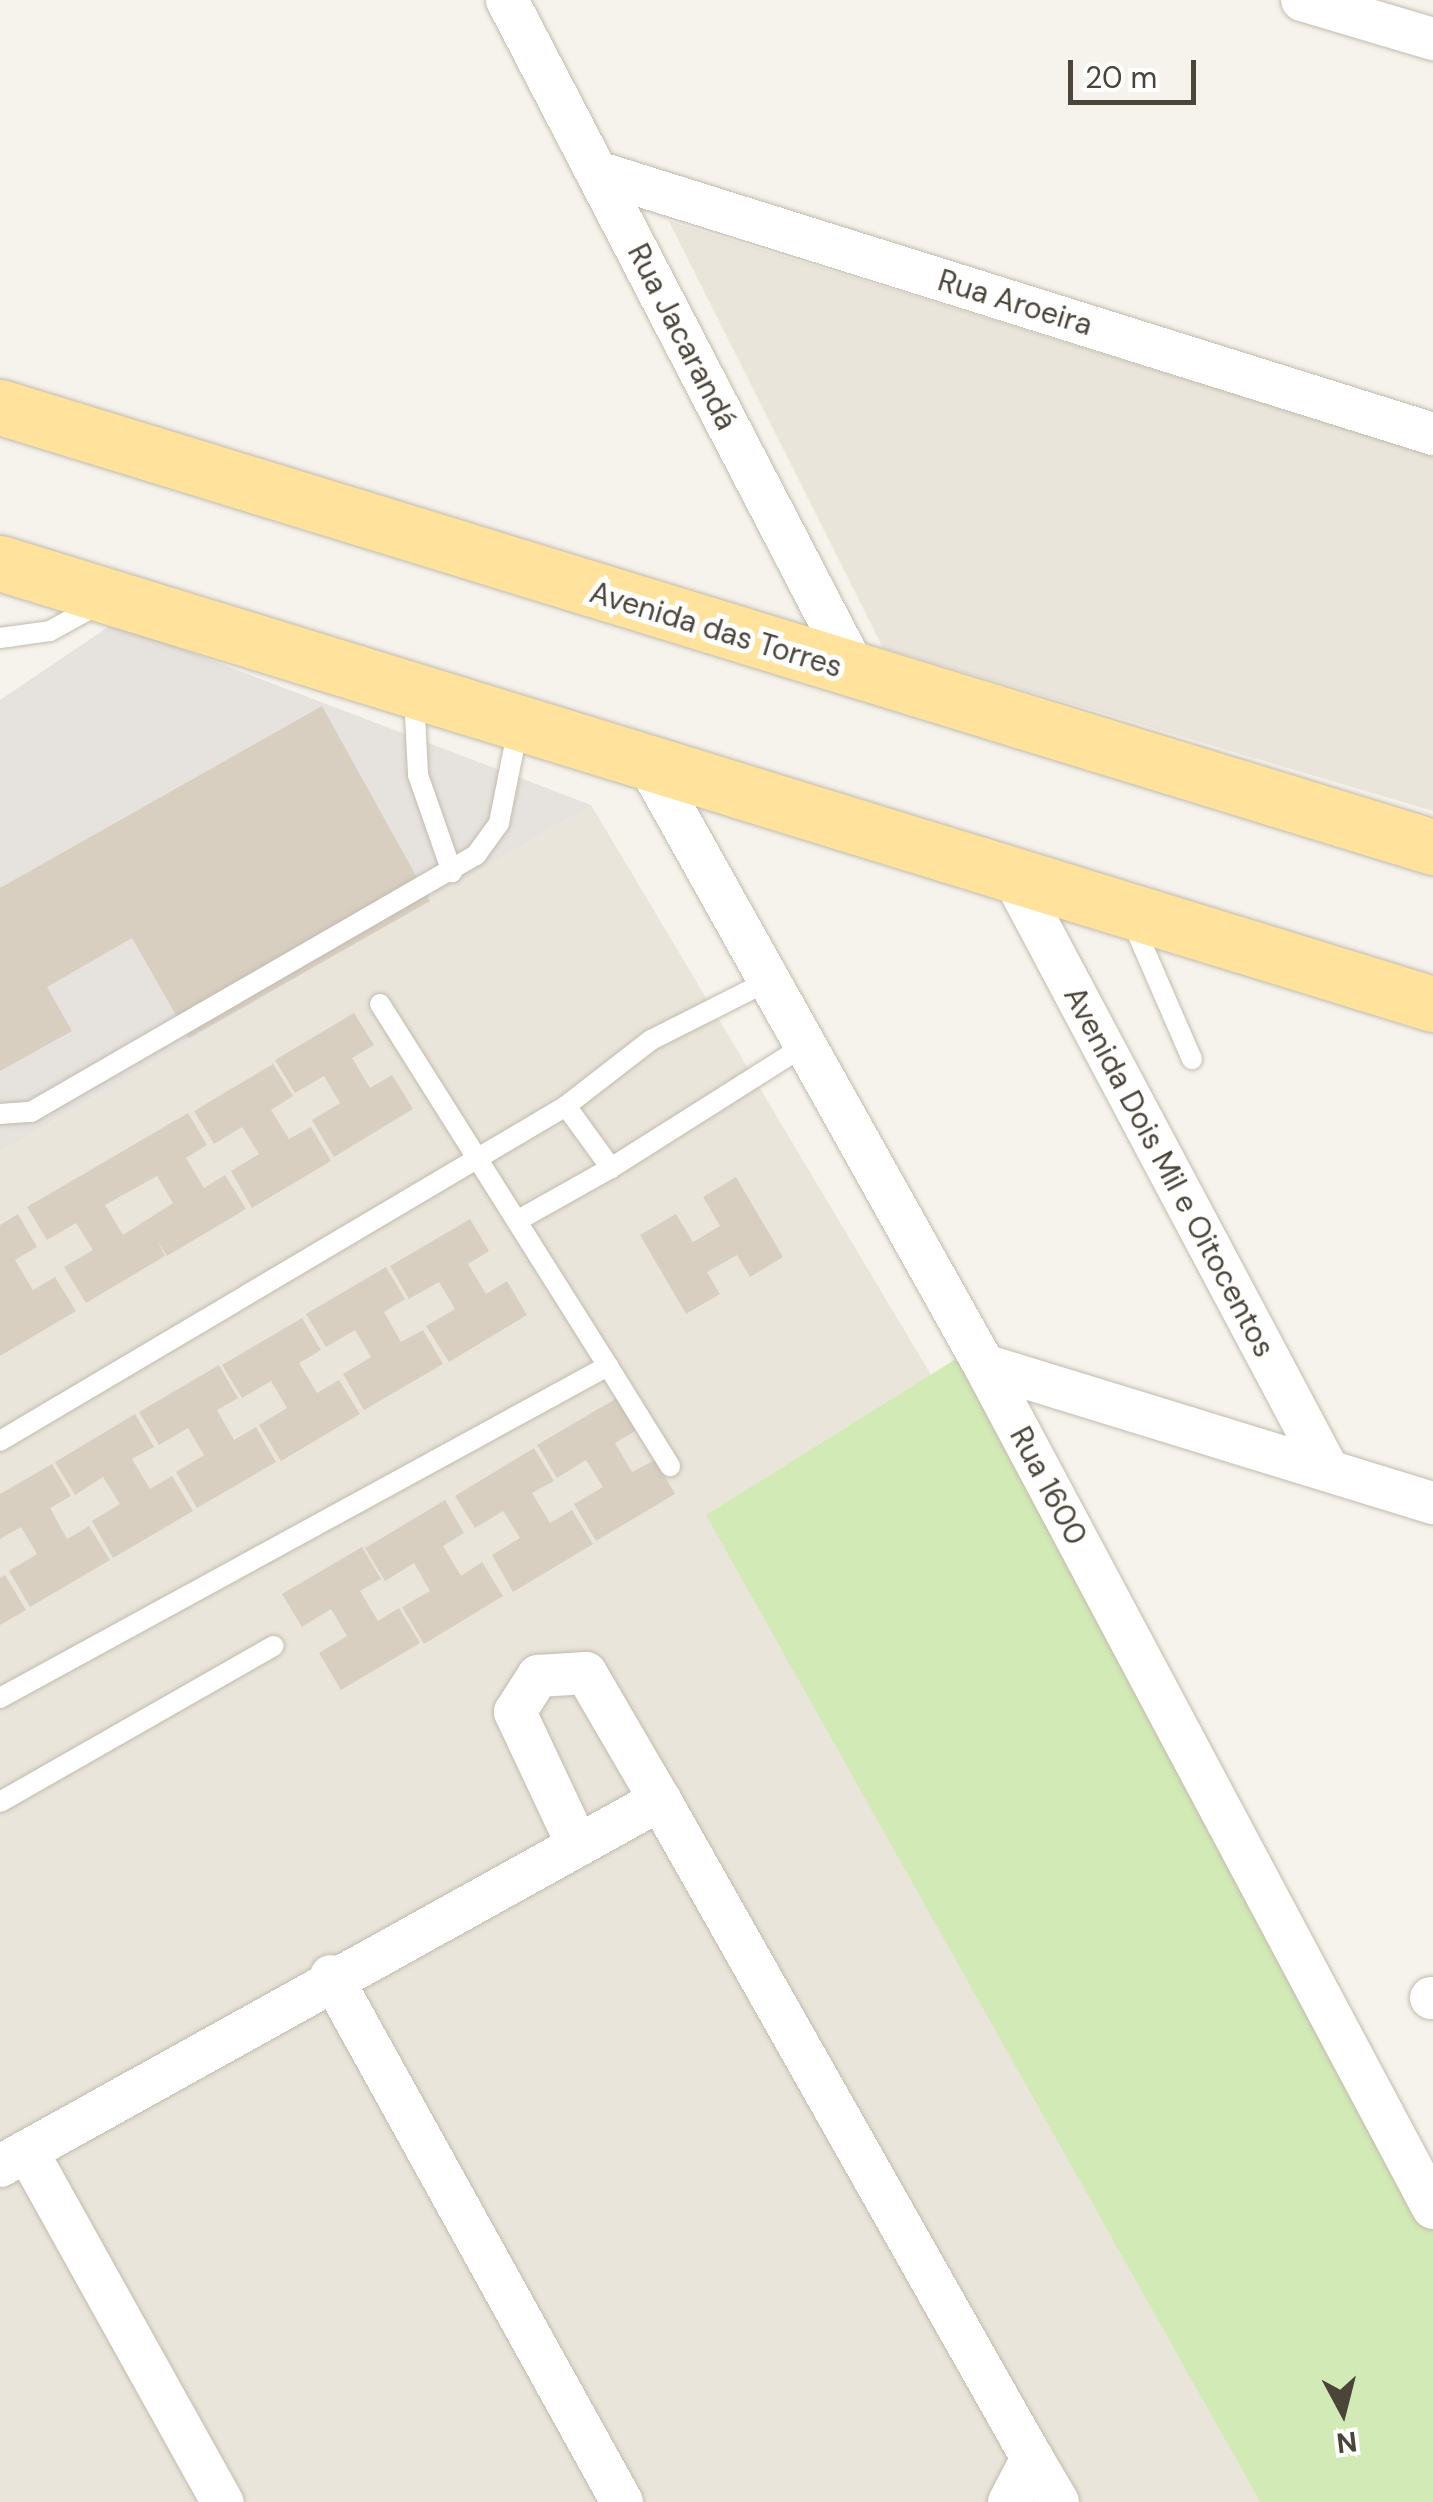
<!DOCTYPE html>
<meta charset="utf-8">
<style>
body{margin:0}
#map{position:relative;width:1433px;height:2502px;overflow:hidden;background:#f6f3ec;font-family:"DM Sans",sans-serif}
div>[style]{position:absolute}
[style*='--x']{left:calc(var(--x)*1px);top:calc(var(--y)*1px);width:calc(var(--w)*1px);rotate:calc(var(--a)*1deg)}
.residential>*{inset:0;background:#eae5da}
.industrial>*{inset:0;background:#e6e2dd}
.green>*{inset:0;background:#d2eab5}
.building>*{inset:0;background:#d8cfc1}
.roads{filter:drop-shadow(0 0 2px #c2bbae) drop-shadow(0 0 2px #c2bbae)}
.service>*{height:20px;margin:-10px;padding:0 10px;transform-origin:10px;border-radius:10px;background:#fff}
.minor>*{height:42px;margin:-21px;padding:0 21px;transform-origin:21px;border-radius:21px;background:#fff}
.primary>*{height:55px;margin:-27.5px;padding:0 27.5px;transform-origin:27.5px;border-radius:27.5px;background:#ffe39c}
span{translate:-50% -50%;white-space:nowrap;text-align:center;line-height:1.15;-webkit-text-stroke:10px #fff;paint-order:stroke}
.street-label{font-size:30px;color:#4b4439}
.north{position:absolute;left:1293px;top:2362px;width:100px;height:100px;-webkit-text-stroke:8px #fff;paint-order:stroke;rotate:173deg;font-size:28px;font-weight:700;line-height:40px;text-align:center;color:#4b4439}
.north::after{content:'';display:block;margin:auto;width:35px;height:45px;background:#4b4439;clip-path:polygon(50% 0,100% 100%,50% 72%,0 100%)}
.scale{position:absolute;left:1068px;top:60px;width:128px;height:45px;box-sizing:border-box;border:5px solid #4b4439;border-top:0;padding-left:12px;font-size:30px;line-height:35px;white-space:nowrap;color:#4b4439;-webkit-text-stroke:8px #fff;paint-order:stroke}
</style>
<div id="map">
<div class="residential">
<div style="clip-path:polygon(669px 221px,1433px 455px,1433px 811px,883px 648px)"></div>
<div style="clip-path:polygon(591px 805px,934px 1380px,707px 1515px,1260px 2502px,0 2502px,0 1152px)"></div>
</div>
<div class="industrial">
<div style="clip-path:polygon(114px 623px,591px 805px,0 1152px,0 700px)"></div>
</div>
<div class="green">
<div style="clip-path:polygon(967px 1352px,1433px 2217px,1433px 2502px,1260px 2502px,706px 1515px)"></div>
</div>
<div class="building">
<div style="clip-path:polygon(322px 706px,430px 901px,189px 1038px,132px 938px,47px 987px,72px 1031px,0 1071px,0 888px)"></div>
<div style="clip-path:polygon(354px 1013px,374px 1045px,352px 1058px,370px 1088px,392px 1075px,413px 1109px,334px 1157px,312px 1120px,340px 1103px,324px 1076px,295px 1093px,275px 1060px)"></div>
<div style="clip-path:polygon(273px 1064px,293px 1096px,271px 1110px,289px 1139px,311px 1127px,331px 1161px,252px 1208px,231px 1171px,259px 1154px,242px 1127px,214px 1144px,194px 1111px)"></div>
<div style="clip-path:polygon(evenodd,188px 1113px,207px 1145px,186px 1158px,204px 1188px,225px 1175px,246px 1209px,167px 1256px,158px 1242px,165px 1256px,86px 1303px,64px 1267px,93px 1250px,76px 1223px,47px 1240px,27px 1207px,188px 1113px,157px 1176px,173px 1203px,123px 1235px,105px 1205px,157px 1176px)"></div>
<div style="clip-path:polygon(736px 1177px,783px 1257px,750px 1277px,737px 1255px,707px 1272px,720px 1294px,686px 1314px,640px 1235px,676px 1214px,693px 1242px,720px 1226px,703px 1197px)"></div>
<div style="clip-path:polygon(18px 1214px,37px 1247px,15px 1260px,33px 1290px,55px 1277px,76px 1311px,0 1356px,0 1225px)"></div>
<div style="clip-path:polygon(470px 1219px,489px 1251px,468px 1264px,486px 1294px,507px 1281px,527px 1315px,449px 1362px,426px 1326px,455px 1309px,439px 1282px,409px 1299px,390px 1266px)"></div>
<div style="clip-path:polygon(386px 1267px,405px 1299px,384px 1312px,401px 1342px,423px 1330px,443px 1364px,364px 1410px,343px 1374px,371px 1357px,355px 1330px,326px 1347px,306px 1314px)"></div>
<div style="clip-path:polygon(302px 1318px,321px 1350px,299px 1363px,317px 1393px,339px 1380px,360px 1414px,281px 1461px,259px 1425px,287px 1408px,271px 1381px,242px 1398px,222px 1365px)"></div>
<div style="clip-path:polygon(219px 1365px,238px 1398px,217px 1410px,234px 1440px,256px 1427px,276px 1462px,197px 1508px,176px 1472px,204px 1455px,188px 1428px,159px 1445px,139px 1412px)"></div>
<div style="clip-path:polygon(617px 1398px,637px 1430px,615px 1443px,632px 1472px,655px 1460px,675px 1494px,596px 1541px,574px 1504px,603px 1487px,586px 1460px,557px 1478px,537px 1445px)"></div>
<div style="clip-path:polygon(135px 1414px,154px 1447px,132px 1459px,150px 1489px,172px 1476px,193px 1511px,113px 1558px,92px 1521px,120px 1504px,103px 1477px,75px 1495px,55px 1462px)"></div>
<div style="clip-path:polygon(534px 1448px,554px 1481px,532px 1493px,550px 1523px,572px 1510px,593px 1544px,513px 1592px,492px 1555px,520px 1538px,503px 1511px,475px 1528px,455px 1496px)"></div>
<div style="clip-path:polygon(52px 1464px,71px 1496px,50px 1508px,67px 1539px,89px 1526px,110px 1560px,30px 1607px,9px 1571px,37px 1554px,21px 1527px,0 1539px,0 1494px)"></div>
<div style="clip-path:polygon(445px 1500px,464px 1533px,443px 1546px,461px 1576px,482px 1562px,503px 1596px,424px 1644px,402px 1607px,430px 1591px,414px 1563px,385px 1581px,365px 1548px)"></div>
<div style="clip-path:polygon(362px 1547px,381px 1579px,360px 1591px,378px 1621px,399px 1608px,420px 1643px,341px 1690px,319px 1653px,347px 1636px,331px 1609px,302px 1627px,282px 1594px)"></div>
<div style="clip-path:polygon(5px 1575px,26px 1610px,0 1625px,0 1578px)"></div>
</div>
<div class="roads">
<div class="service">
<div style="--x:0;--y:638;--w:50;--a:-8"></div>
<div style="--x:50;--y:631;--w:56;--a:-28.9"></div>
<div style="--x:414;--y:695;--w:80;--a:87.1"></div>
<div style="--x:418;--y:775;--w:103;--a:70.7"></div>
<div style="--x:1131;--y:919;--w:153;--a:66.5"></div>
<div style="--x:766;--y:982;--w:129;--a:153.2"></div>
<div style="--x:651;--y:1040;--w:108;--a:142.2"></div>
<div style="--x:566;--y:1106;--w:77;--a:54"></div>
<div style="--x:611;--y:1168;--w:228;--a:-32.3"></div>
<div style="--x:380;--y:1004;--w:428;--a:57.8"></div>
<div style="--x:0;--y:1114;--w:31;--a:-4"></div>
<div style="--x:31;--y:1112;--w:514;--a:-30.01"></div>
<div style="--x:476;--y:855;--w:39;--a:-54"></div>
<div style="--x:499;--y:823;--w:97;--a:-78.7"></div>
<div style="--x:522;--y:1218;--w:102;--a:-29.3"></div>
<div style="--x:0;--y:1441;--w:658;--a:-30.62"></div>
<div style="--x:0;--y:1698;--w:693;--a:-28.64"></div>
<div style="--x:608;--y:1366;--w:118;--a:58.2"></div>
<div style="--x:0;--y:1802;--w:315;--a:-29.7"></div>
</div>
<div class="minor">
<div style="--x:507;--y:0;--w:759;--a:62.56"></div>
<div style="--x:1302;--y:0;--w:137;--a:16.6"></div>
<div style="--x:597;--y:172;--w:876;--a:17.4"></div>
<div style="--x:652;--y:771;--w:680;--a:60.8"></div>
<div style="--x:984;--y:1365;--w:955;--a:61.96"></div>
<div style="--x:1011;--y:873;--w:676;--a:62.03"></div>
<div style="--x:984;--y:1365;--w:470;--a:17.1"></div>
<div style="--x:577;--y:1844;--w:146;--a:-115.2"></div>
<div style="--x:515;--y:1712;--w:43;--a:-57.4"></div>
<div style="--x:538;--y:1676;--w:48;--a:-3.6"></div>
<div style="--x:586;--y:1673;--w:147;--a:59.8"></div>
<div style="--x:331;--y:1976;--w:601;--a:61.05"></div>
<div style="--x:1431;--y:1998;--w:2;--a:0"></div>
<div style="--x:27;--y:2151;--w:402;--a:60.9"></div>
<div style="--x:0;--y:2166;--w:755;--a:-29.01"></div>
<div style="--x:660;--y:1800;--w:756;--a:60.52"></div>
<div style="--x:1009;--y:2502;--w:50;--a:-62.4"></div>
<div style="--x:1032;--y:2458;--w:51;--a:59.4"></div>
</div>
<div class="primary">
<div style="--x:0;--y:407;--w:1499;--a:17.07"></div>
<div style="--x:0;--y:563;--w:1499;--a:17.11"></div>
</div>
</div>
<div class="street-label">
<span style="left:1015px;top:303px;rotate:17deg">Rua Aroeira</span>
<span style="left:682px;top:337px;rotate:63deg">Rua Jacarandá</span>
<span style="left:716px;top:630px;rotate:17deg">Avenida das Torres</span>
<span style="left:1169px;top:1172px;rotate:62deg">Avenida Dois Mil e Oitocentos</span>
<span style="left:1048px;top:1486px;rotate:62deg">Rua 1600</span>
</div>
<div class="north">N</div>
<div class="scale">20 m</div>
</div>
